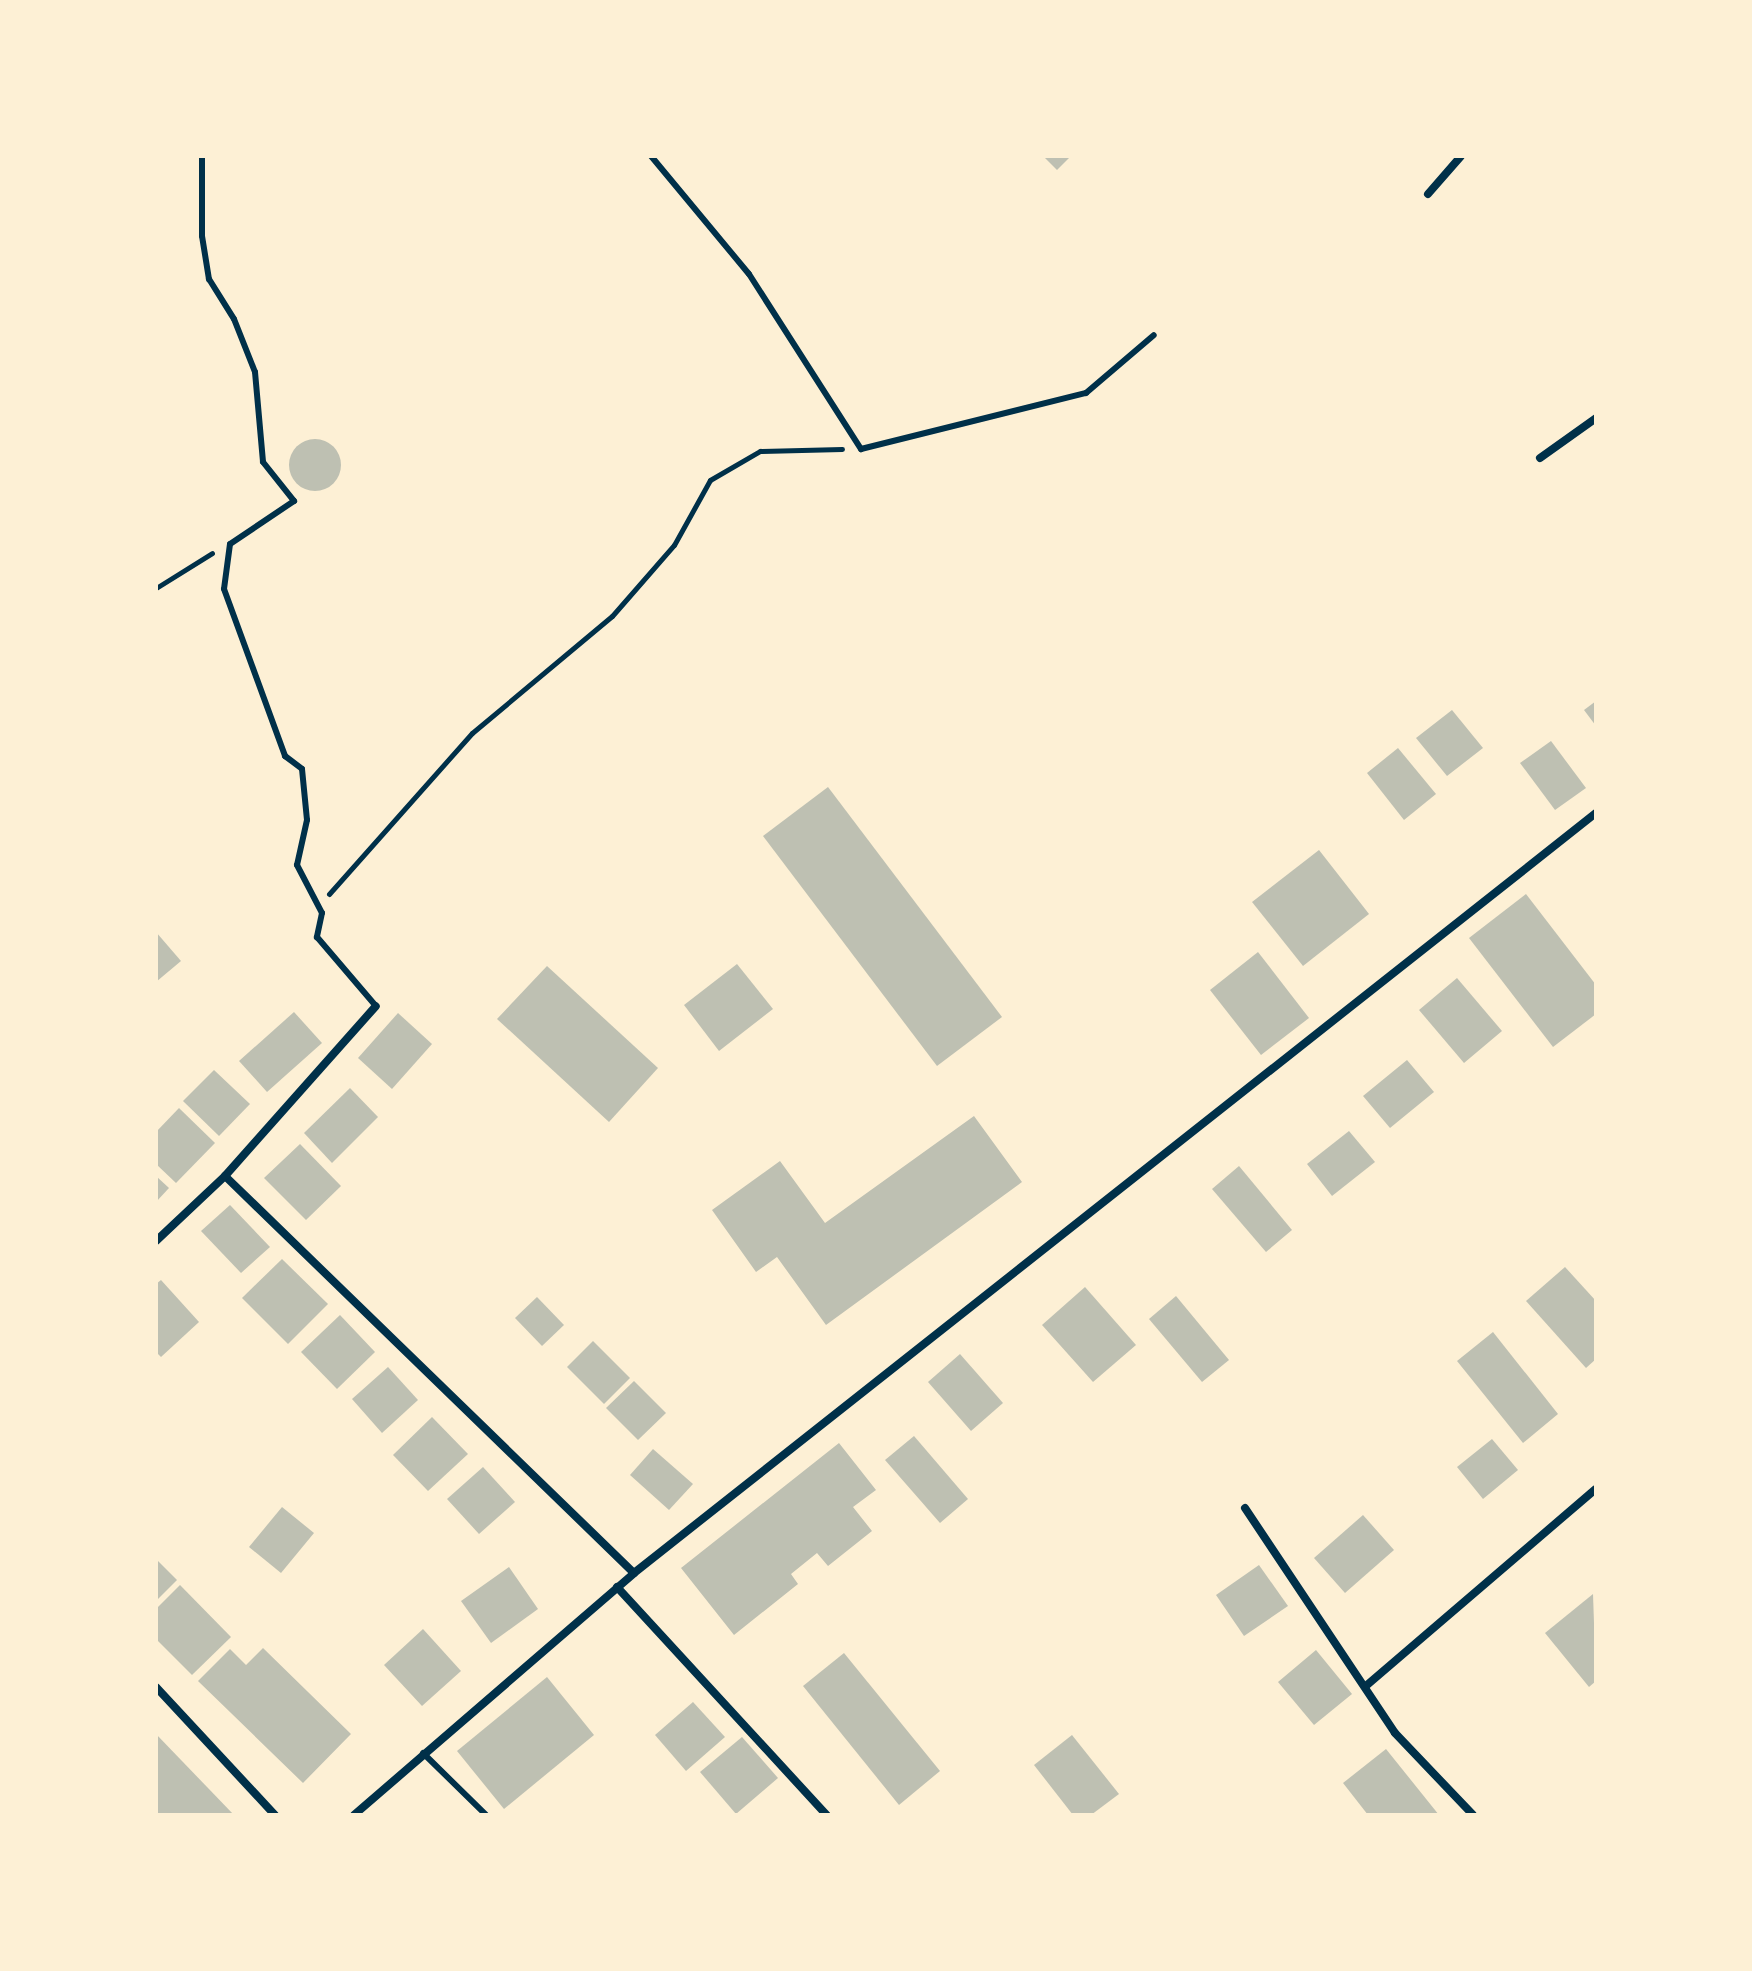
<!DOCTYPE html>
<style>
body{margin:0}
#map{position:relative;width:1752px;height:1971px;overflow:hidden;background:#fdf0d5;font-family:"Alegreya Sans",sans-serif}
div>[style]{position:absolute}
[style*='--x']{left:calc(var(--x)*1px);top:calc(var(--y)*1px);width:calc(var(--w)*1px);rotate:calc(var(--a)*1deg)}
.building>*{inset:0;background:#bec0b2}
.round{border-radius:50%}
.path>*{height:5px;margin:-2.5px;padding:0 2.5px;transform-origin:2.5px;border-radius:2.5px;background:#003049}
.service>*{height:6px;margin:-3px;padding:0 3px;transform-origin:3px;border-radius:3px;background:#003049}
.minor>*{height:8px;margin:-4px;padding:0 4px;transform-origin:4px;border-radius:4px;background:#003049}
span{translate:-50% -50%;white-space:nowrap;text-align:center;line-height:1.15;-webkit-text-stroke:6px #fdf0d5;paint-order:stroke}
.frame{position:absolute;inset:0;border:158px solid #fdf0d5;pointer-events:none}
</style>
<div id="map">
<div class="building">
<div style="clip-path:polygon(1043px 156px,1071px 156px,1057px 170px)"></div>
<div class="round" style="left:289px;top:439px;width:52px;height:52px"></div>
<div style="clip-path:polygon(1596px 701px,1596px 726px,1584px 710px)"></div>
<div style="clip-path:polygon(1452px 710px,1483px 748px,1447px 776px,1416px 738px)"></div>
<div style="clip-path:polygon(1551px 741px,1586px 788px,1555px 810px,1520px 763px)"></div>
<div style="clip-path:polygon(1398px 748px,1436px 794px,1404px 820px,1367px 773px)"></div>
<div style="clip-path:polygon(828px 787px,1002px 1017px,937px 1066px,763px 836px)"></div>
<div style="clip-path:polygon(1319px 850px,1369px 914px,1303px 966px,1252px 902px)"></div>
<div style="clip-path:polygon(1526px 894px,1596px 985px,1596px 1014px,1553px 1047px,1469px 938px)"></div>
<div style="clip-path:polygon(156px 932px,181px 961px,156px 982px)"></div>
<div style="clip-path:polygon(1258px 952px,1309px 1018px,1261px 1055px,1210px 990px)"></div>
<div style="clip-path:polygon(737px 964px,773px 1009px,719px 1051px,684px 1005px)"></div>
<div style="clip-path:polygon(547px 966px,658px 1068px,609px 1122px,497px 1019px)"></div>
<div style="clip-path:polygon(1457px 978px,1502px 1031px,1464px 1063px,1419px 1010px)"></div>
<div style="clip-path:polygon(294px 1012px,322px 1043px,267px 1092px,239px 1061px)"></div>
<div style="clip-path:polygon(398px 1013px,432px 1044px,392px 1089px,358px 1058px)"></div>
<div style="clip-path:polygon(1407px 1060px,1434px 1092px,1390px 1128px,1363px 1096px)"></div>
<div style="clip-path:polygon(214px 1070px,250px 1104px,219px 1136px,183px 1101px)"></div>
<div style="clip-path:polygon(350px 1088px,378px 1117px,332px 1163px,304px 1133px)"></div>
<div style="clip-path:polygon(179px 1108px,215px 1143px,176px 1183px,156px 1164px,156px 1132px)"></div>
<div style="clip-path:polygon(974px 1116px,1022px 1182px,826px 1325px,777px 1257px,756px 1272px,712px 1210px,780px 1161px,825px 1223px)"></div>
<div style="clip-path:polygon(1349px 1131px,1375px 1162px,1332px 1196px,1307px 1164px)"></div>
<div style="clip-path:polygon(300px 1144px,341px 1186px,306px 1220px,264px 1178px)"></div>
<div style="clip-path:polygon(1239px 1166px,1292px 1230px,1266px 1252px,1212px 1189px)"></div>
<div style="clip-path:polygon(156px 1176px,169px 1188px,156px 1202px)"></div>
<div style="clip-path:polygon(230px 1205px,270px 1247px,241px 1273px,201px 1231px)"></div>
<div style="clip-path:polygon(282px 1259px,328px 1304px,288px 1344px,242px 1298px)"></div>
<div style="clip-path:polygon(1565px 1267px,1596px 1301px,1596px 1359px,1586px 1368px,1526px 1301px)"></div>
<div style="clip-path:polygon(161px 1280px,199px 1322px,161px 1357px,156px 1352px,156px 1284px)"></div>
<div style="clip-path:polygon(1085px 1287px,1136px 1345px,1093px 1382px,1042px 1325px)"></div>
<div style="clip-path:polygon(1176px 1296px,1229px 1360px,1202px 1382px,1149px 1319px)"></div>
<div style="clip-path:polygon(537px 1297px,564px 1325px,542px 1346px,515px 1318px)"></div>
<div style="clip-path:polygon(340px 1315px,375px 1352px,337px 1389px,301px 1352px)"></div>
<div style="clip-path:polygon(1493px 1332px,1558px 1414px,1523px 1443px,1457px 1361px)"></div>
<div style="clip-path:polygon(593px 1341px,630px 1378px,604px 1404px,567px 1367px)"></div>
<div style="clip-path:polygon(960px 1354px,1003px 1403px,971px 1431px,928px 1382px)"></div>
<div style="clip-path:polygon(388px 1367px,418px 1400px,382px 1433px,352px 1399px)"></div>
<div style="clip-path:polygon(634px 1381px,666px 1413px,638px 1440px,606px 1408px)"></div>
<div style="clip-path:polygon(432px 1417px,468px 1454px,428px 1491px,393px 1455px)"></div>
<div style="clip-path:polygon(914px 1436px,968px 1499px,940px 1523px,885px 1460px)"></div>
<div style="clip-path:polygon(1492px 1439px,1518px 1470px,1483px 1499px,1457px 1467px)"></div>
<div style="clip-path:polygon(839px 1443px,876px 1490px,853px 1507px,872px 1531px,828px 1566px,817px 1553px,791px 1574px,798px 1584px,734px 1635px,681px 1568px)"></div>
<div style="clip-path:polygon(653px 1449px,693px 1484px,669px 1510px,630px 1475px)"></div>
<div style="clip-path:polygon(483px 1467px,515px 1502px,479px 1534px,447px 1499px)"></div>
<div style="clip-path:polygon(282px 1507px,314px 1533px,281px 1573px,249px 1547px)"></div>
<div style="clip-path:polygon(1363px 1515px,1394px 1550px,1345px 1593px,1314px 1558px)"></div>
<div style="clip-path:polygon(156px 1559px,177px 1580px,156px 1601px)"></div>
<div style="clip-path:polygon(1259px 1565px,1288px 1606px,1244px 1636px,1216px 1595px)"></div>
<div style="clip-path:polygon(509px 1567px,538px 1609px,491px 1643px,461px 1601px)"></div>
<div style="clip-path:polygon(180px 1585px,231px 1637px,192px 1675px,156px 1639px,156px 1609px)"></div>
<div style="clip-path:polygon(1593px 1594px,1596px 1681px,1589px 1687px,1545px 1633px)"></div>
<div style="clip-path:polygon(423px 1629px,461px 1671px,422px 1706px,384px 1665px)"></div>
<div style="clip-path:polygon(263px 1648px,351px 1734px,303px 1783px,198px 1681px,230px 1649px,246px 1665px)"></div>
<div style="clip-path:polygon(1316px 1650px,1352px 1694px,1314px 1725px,1278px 1682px)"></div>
<div style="clip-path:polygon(844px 1653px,940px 1771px,899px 1805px,803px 1686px)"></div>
<div style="clip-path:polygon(547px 1677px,594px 1735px,504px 1809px,457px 1751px)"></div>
<div style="clip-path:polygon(693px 1702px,725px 1737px,686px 1771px,655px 1735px)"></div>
<div style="clip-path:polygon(156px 1734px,234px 1815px,156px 1815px)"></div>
<div style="clip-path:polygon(1072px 1735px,1119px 1794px,1091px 1815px,1073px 1815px,1034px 1765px)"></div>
<div style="clip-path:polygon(742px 1737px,778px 1778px,736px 1814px,700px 1772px)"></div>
<div style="clip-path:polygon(1386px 1749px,1439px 1815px,1368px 1815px,1343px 1783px)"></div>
</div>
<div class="path">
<div style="--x:156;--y:588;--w:66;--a:-32"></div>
<div style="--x:329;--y:894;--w:215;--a:-48.4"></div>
<div style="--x:472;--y:733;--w:182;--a:-39.9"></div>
<div style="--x:612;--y:616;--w:94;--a:-48.9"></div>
<div style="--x:674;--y:545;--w:74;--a:-61"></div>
<div style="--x:710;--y:480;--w:58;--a:-30.1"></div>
<div style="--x:760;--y:451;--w:82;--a:-1.4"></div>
</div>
<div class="service">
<div style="--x:202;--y:156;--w:80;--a:90"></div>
<div style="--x:202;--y:236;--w:44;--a:80.8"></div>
<div style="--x:209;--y:279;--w:47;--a:58"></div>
<div style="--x:234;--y:319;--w:57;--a:68.4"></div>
<div style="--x:255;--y:372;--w:90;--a:84.9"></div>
<div style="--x:263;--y:462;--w:50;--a:51.5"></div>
<div style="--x:294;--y:501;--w:77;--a:146.1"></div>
<div style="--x:230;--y:544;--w:45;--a:97.6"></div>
<div style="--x:224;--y:589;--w:178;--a:69.9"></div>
<div style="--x:285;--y:756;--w:21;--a:37"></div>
<div style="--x:302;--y:769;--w:51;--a:84.4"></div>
<div style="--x:307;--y:820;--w:46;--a:102.5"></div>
<div style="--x:297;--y:865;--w:54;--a:62.5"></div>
<div style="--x:322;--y:913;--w:25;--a:102"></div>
<div style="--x:317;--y:937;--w:91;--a:49.5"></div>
<div style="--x:651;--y:156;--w:153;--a:50.3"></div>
<div style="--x:749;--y:274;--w:208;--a:57.4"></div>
<div style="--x:861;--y:449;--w:232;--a:-14"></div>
<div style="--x:1086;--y:393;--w:89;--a:-40.5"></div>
<div style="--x:423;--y:1753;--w:88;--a:44.5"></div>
</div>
<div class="minor">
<div style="--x:1428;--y:194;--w:50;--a:-49"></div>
<div style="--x:1540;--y:458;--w:69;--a:-35.5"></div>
<div style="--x:225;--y:1176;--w:570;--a:44.15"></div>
<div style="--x:156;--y:1241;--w:95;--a:-43.3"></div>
<div style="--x:225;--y:1176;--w:227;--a:-48.4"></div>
<div style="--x:1245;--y:1508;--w:270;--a:56.3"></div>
<div style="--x:1395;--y:1733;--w:113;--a:46.4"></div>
<div style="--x:617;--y:1587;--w:310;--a:47.4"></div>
<div style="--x:1367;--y:1685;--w:301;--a:-40.6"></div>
<div style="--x:156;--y:1687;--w:175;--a:47.1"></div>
<div style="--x:354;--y:1815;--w:370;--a:-40.8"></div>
<div style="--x:634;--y:1573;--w:1226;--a:-38.31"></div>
</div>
<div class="frame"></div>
</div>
